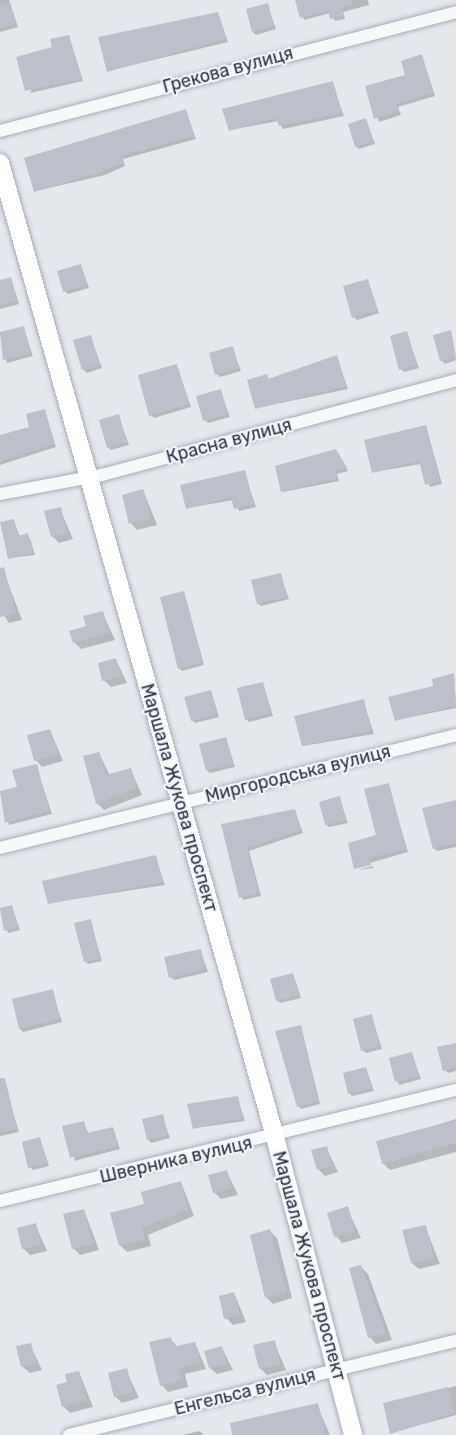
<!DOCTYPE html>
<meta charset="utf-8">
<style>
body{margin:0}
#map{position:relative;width:456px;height:1435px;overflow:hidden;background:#e4e7ec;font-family:Rubik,sans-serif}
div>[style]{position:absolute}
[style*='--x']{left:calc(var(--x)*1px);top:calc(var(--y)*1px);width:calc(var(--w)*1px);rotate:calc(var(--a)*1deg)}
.shadow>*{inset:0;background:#0003}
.building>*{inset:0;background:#bbc0ca}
.roads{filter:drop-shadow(0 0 2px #a9aeb7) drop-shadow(0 0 2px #a9aeb7)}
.street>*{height:12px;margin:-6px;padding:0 6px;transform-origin:6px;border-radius:6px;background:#f7f8fa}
.secondary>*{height:18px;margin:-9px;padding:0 9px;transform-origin:9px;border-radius:9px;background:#fff}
span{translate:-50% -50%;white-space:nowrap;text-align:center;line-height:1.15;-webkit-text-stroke:4.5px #f4f6f9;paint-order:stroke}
.street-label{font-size:18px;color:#2b3445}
</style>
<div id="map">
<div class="shadow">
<div style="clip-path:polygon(0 0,9px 0,18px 27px,0 32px)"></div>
<div style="clip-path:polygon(296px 0,368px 0,369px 5px,343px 12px,345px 19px,335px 21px,330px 13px,304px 20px)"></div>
<div style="clip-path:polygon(267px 4px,276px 29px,256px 35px,253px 32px)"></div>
<div style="clip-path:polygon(218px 13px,228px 42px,108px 71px)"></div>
<div style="clip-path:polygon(69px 36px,83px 81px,30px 93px,54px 48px)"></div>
<div style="clip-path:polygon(422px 56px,435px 96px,398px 107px,401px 115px,379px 122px,366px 87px,407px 76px)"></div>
<div style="clip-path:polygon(332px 83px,344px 116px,283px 129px,279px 121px,230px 130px)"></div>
<div style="clip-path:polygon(186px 111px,196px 139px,123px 159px,125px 166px,105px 175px,36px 191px)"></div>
<div style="clip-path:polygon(366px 120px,375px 144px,359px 149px,356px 146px)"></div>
<div style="clip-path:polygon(81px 266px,89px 288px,68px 294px,65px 291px)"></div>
<div style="clip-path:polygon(11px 279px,19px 304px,0 309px,0 281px)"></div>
<div style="clip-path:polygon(368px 281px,379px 313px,357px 320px,354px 317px)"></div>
<div style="clip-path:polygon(23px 327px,33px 356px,7px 363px,0 333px)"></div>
<div style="clip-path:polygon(450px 332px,456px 360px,445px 364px,442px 361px)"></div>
<div style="clip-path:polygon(406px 333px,419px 368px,404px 372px,401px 369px)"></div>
<div style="clip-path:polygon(90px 336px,102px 368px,87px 373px,84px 370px)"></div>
<div style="clip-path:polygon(232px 348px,241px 371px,220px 377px,217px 374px)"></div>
<div style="clip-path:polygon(337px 357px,348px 389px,257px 408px,266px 376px,270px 380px)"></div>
<div style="clip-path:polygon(177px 366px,191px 407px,154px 418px,151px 415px)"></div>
<div style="clip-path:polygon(220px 391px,230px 417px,208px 423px,205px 420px)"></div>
<div style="clip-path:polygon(45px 411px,56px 447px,0 465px,0 436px,31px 428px)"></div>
<div style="clip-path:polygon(118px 416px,129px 445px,111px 450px,108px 447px)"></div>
<div style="clip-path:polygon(426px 426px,442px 484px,430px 487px,421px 464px,374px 472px)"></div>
<div style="clip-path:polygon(338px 454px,348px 471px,337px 474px,339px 481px,283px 492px,276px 467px)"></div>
<div style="clip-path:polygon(244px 472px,256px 507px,239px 511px,234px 500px,187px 508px)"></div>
<div style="clip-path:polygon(143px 490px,157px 525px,137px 530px,131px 523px)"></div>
<div style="clip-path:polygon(60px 509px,73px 539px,59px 543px,52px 536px)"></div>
<div style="clip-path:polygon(14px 521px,20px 537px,30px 538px,35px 555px,10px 558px)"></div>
<div style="clip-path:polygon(280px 574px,289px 599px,261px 606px,258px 603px)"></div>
<div style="clip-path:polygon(6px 578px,22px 620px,9px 623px,0 609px,0 580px)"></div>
<div style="clip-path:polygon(184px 592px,204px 665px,182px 671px,179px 668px)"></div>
<div style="clip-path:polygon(102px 612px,115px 640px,81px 649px,74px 642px)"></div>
<div style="clip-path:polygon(116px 660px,127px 683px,111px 687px,104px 680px)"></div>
<div style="clip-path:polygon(454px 675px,456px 708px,396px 720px,435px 687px)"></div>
<div style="clip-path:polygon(263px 683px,273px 716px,249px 722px,246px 719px)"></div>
<div style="clip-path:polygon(211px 691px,219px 717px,195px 723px,192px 720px)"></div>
<div style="clip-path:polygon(363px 701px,374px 734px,303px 746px,296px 718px)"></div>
<div style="clip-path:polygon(50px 730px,63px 761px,42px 767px,36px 760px)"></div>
<div style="clip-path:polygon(226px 738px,235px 767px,210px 773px,207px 770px)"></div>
<div style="clip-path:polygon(99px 753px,110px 776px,131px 770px,142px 795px,104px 810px,97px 803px)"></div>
<div style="clip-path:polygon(36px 766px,52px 814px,9px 825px,0 793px,19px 788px)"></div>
<div style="clip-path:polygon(388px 784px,408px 852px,356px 867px,378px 836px)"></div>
<div style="clip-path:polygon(339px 798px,348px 823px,329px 827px,326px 824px)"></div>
<div style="clip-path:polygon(295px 811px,303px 833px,249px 851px,261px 896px,243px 900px,223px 826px)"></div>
<div style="clip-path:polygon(456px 811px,456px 847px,437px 851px,434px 848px)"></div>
<div style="clip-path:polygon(155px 856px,165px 885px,49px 903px)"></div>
<div style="clip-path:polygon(373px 866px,373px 868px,357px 870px)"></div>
<div style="clip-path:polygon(12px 907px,20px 930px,9px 933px,6px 930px)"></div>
<div style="clip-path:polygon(90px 920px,102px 961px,88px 964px,85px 961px)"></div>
<div style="clip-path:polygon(200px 950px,208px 972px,174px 980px,171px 977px)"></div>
<div style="clip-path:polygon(293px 974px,301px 998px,280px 1003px,277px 1000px)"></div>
<div style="clip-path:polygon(52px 991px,62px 1022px,23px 1032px,20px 1029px)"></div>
<div style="clip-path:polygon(371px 1015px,382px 1049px,366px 1053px,363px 1050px)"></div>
<div style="clip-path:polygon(301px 1026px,320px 1104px,301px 1109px,298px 1106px)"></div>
<div style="clip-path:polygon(456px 1044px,456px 1071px,448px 1073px,445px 1070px)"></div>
<div style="clip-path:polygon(412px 1054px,421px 1079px,399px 1085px,390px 1059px)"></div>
<div style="clip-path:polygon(366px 1068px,374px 1091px,352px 1096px,349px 1093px)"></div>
<div style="clip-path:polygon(237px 1097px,245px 1121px,195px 1128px)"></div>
<div style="clip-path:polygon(9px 1099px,19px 1132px,0 1136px,0 1101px)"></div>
<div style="clip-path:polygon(162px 1116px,170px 1138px,151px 1143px,148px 1139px)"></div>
<div style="clip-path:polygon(456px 1119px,456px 1152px,390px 1170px,383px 1163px,378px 1143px)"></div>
<div style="clip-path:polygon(83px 1122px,89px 1134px,113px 1128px,120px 1149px,74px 1161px)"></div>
<div style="clip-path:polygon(40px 1139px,49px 1166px,33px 1170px,30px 1167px)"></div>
<div style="clip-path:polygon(326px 1147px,338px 1172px,325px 1176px,318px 1169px)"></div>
<div style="clip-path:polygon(227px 1172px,238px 1195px,221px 1199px,214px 1192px)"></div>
<div style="clip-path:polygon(181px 1182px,194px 1216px,148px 1235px,151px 1246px,127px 1252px,120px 1245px)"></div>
<div style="clip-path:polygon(347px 1208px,361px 1238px,342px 1243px,336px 1236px)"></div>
<div style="clip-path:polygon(84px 1210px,99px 1250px,80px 1255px,73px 1248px)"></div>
<div style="clip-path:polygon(35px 1224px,47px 1251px,30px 1255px,23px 1248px)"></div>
<div style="clip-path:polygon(425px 1226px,440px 1264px,419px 1269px,412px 1263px)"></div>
<div style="clip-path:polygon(270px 1231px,277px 1238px,292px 1298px,273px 1304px,266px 1297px)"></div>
<div style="clip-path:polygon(361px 1267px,368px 1274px,392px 1340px,376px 1344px,370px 1337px)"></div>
<div style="clip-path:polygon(234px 1293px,246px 1322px,233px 1325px,226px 1318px)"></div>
<div style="clip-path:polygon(170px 1338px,178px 1348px,195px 1343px,206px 1369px,185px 1374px,188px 1387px,168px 1392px,162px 1385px)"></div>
<div style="clip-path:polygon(274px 1342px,286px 1370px,267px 1375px,260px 1368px)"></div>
<div style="clip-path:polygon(30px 1345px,42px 1370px,30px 1373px,23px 1367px)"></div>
<div style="clip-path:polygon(222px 1348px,233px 1370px,217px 1374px,210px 1368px)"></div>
<div style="clip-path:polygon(126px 1370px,139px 1398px,122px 1403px,115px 1396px)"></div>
<div style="clip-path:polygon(79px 1372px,93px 1407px,70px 1413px,63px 1406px,68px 1383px)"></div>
<div style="clip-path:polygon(456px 1386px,456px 1415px,391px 1433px,384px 1404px)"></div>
<div style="clip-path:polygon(317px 1405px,330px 1435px,234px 1435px)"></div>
<div style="clip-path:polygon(200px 1431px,204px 1435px,182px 1435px)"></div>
</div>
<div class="building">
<div style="clip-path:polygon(295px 0,352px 0,352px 4px,341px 7px,343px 16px,330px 19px,328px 11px,300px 18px)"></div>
<div style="clip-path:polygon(10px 2px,16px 24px,0 28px,0 5px)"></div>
<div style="clip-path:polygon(268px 3px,274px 26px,252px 32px,246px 9px)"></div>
<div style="clip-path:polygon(218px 12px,226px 39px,107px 72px,98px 37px)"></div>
<div style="clip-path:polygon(69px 35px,81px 79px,25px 91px,16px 57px,52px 47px,50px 39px)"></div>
<div style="clip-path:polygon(422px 54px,433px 93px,396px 104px,399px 112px,374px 119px,365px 86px,405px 75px,401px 61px)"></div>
<div style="clip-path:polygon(333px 81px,342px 113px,279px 126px,276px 118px,229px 131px,222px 109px)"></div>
<div style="clip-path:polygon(186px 109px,194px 136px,121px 156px,123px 163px,101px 172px,34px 192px,24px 158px)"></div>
<div style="clip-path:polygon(366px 118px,373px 141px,355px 147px,348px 124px)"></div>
<div style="clip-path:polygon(81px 264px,87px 285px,63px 292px,57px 271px)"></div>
<div style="clip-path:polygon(11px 277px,17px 301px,0 306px,0 280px)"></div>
<div style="clip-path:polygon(368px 279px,377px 310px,352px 318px,343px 286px)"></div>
<div style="clip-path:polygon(24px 326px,31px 353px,3px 360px,0 332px)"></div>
<div style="clip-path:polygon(451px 330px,456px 357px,440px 361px,433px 335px)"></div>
<div style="clip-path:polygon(407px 331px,417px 365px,399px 370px,390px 336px)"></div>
<div style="clip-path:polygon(91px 335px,100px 365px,82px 370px,73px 340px)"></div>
<div style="clip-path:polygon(233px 346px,239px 368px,215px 375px,209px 353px)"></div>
<div style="clip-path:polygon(337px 355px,346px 386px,255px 409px,247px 380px,267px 374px,268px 379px)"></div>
<div style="clip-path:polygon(177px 364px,189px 404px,149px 416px,138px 375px)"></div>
<div style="clip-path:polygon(221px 389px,228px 414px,203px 421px,196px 396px)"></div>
<div style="clip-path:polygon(45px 409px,54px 444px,0 462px,0 435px,29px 427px,26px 414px)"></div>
<div style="clip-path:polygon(119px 414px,127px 442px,107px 448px,99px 420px)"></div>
<div style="clip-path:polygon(426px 425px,440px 481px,425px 485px,419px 461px,372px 473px,364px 440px)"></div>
<div style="clip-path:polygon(336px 449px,347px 468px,335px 471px,337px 478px,281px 492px,275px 466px)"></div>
<div style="clip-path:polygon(245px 470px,254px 504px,234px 509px,231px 497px,186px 509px,180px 485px)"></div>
<div style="clip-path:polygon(143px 489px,151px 518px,129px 524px,122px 495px)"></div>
<div style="clip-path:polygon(61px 507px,67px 533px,51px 537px,44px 511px)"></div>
<div style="clip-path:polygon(14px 519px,18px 536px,28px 533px,33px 553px,8px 559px,0 522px)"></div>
<div style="clip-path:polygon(4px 567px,16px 613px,0 617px,0 568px)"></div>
<div style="clip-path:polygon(281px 573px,287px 597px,257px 604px,251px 580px)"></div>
<div style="clip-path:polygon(184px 591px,202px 662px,178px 669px,160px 597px)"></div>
<div style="clip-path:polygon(103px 611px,109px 633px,73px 643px,69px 631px,86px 626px,83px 616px)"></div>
<div style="clip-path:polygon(116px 658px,121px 676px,102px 681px,98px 663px)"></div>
<div style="clip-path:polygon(454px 673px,456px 705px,395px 721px,388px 697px,433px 686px,432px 679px)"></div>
<div style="clip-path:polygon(263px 682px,271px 713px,245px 720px,237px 688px)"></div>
<div style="clip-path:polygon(211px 690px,217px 714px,191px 721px,184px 697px)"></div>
<div style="clip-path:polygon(364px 699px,371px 731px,302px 746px,294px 716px)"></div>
<div style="clip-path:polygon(50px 729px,58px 755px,34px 761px,27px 735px)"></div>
<div style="clip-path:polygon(226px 737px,233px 764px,206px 771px,199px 744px)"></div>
<div style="clip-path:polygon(99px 752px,106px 775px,131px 768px,137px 788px,96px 804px,83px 756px)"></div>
<div style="clip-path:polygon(37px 764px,49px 811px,5px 823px,0 791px,17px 787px,12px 770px)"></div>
<div style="clip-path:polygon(389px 783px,406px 849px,369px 858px,371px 865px,354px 869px,348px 843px,376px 835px,364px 789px)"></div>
<div style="clip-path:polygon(340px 796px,346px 820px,325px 825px,319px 802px)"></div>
<div style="clip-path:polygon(456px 800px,456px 843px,433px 849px,422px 808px)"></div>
<div style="clip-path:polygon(295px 809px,301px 830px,247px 848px,259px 893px,239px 898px,221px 824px)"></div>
<div style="clip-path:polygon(156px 855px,163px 882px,48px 904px,42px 881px)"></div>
<div style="clip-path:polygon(12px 905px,18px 927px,4px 931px,0 908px)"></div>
<div style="clip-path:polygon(91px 919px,100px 959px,84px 962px,74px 923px)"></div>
<div style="clip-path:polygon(201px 949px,205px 969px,169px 978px,164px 957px)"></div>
<div style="clip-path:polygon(293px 973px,299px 995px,276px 1001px,270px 979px)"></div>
<div style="clip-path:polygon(53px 989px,60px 1019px,19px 1029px,12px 999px)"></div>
<div style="clip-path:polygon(372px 1014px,380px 1046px,361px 1051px,353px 1019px)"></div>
<div style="clip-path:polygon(301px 1025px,318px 1101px,297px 1107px,275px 1031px)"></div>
<div style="clip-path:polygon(456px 1043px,456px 1067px,443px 1071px,437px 1047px)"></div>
<div style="clip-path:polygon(412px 1052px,419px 1076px,395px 1082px,389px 1058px)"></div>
<div style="clip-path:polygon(366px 1067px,372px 1088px,348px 1094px,343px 1073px)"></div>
<div style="clip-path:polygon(0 1078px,5px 1078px,17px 1129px,0 1133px)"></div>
<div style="clip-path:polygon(238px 1096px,243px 1118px,193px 1129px,187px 1104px)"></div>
<div style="clip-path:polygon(163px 1114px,168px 1135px,147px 1140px,142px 1119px)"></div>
<div style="clip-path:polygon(456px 1120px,456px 1143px,382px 1164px,376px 1141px)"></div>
<div style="clip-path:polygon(84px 1121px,87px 1133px,113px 1127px,118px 1146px,70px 1158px,62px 1126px)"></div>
<div style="clip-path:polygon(40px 1137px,47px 1164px,28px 1168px,22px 1142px)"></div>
<div style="clip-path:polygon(327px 1146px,332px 1166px,317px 1170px,311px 1150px)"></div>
<div style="clip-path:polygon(227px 1170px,232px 1188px,213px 1193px,208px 1175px)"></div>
<div style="clip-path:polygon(181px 1181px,188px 1209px,142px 1228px,145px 1240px,119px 1246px,110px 1213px,144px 1204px,141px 1192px)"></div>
<div style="clip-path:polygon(348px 1206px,355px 1231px,334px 1237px,327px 1213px)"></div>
<div style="clip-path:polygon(84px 1209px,93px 1244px,72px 1249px,63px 1214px)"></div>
<div style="clip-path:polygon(36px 1223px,41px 1244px,22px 1249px,17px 1228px)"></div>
<div style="clip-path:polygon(426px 1225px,434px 1258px,411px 1263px,402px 1230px)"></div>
<div style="clip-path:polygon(270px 1229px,287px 1292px,265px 1298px,250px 1235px)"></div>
<div style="clip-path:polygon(361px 1265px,386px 1333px,368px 1338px,349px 1268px)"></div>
<div style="clip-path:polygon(234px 1292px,240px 1315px,224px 1319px,219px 1296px)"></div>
<div style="clip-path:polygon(171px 1337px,173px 1347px,195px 1342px,201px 1362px,179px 1368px,182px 1380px,160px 1386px,149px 1342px)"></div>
<div style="clip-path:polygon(275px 1340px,280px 1364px,259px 1369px,253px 1345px)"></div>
<div style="clip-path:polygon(31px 1343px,36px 1364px,21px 1367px,16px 1346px)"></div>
<div style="clip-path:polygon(222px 1346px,227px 1364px,209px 1368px,204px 1351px)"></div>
<div style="clip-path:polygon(127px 1368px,133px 1392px,114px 1397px,108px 1373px)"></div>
<div style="clip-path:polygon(79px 1371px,87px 1401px,62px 1407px,56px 1385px,67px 1382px,65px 1374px)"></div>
<div style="clip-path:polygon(448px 1387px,454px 1413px,390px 1434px,383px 1403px)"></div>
<div style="clip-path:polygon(318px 1403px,326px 1435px,232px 1435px,230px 1423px)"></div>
</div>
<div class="roads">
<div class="street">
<div style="--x:0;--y:131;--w:471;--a:-14.6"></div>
<div style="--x:0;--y:494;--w:104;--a:-10.6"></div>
<div style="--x:102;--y:475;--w:367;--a:-15"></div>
<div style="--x:0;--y:848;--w:470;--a:-13.9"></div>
<div style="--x:0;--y:1201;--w:469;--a:-13.7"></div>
<div style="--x:69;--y:1435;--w:398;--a:-13.7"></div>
</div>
<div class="secondary">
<div style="--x:0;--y:163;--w:1012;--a:74.23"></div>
<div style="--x:275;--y:1137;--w:308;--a:75.3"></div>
</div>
</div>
<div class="street-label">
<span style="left:228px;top:70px;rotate:-15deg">Грекова вулиця</span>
<span style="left:229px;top:441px;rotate:-15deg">Красна вулиця</span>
<span style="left:298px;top:774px;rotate:-14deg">Миргородська вулиця</span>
<span style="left:179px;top:798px;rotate:74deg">Маршала Жукова проспект</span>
<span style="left:176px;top:1160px;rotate:-13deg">Шверника вулиця</span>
<span style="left:309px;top:1266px;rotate:75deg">Маршала Жукова проспект</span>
<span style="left:245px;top:1392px;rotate:-14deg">Енгельса вулиця</span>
</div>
</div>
